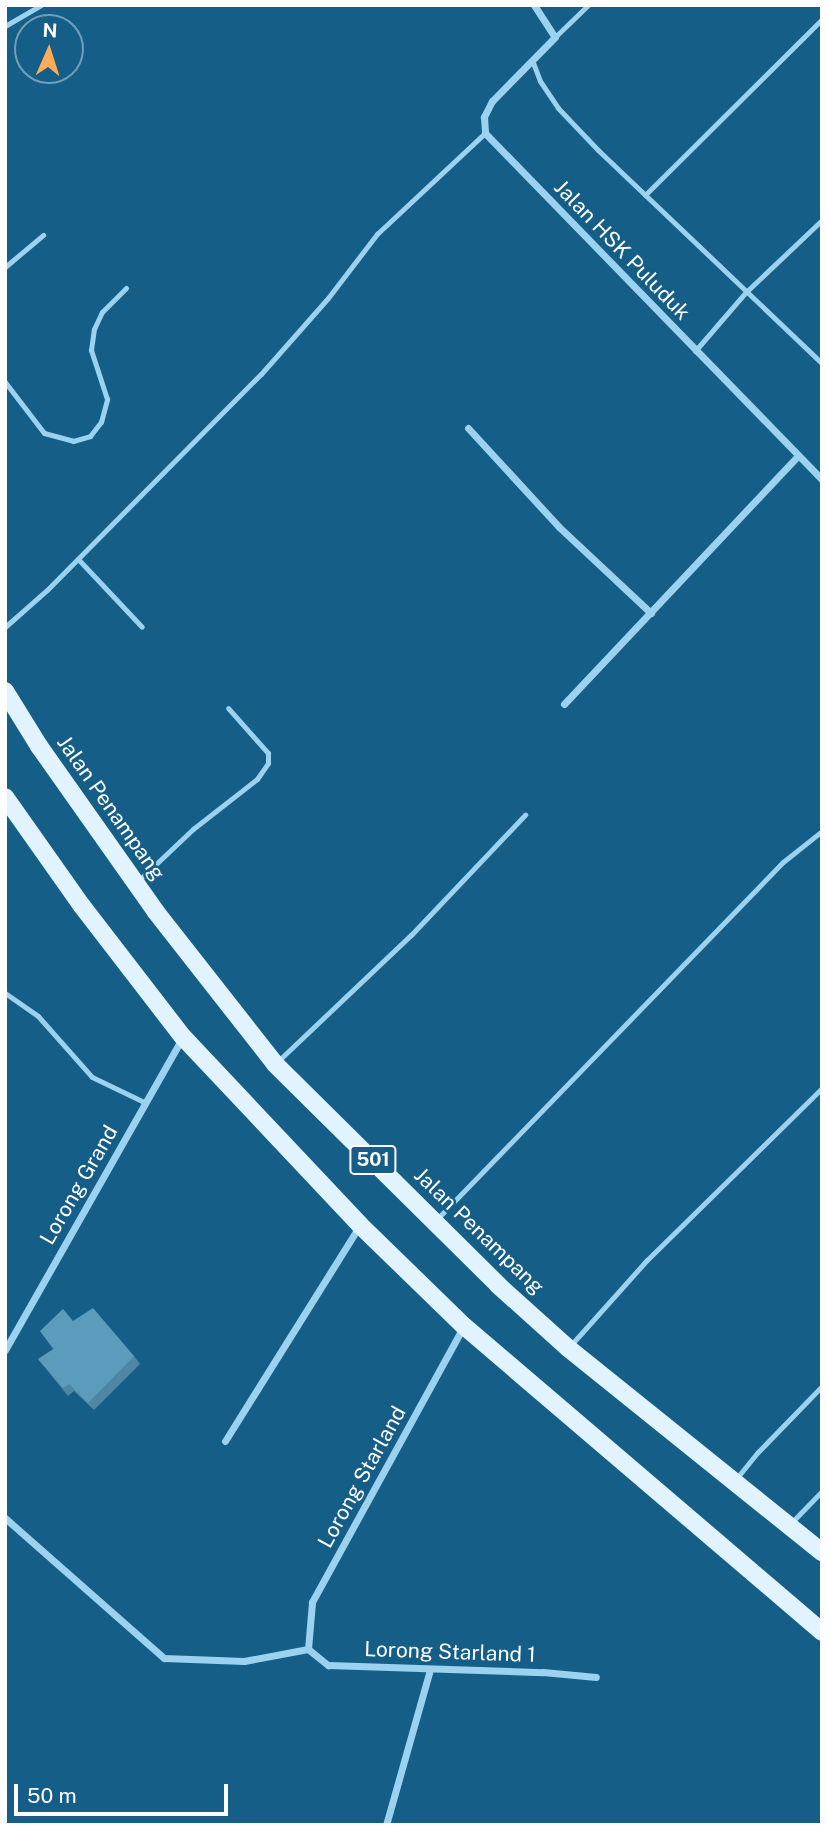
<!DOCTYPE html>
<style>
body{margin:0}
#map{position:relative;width:827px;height:1830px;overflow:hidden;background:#155e87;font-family:"Public Sans",sans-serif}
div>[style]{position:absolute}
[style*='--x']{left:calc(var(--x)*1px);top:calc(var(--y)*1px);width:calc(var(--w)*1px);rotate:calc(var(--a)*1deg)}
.service>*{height:5px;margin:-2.5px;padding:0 2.5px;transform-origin:2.5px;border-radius:2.5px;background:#9ad2ef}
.minor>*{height:7px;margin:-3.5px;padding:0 3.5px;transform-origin:3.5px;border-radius:3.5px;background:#9ad2ef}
.primary>*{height:18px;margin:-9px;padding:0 9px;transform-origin:9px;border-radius:9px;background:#e1f3ff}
.wall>*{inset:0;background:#4e86a3}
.building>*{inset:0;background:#5b9cbd}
span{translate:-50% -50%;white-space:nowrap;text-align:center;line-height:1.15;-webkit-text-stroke:5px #155e87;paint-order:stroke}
.shield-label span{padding:2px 5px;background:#155e87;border:2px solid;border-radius:5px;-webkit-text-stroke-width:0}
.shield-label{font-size:19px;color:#fff;font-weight:700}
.street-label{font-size:21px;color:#fff}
.frame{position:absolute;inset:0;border:7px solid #fff;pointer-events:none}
.north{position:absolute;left:14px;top:14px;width:70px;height:70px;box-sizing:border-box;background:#155e87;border:2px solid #739eb7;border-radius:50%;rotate:3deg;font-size:19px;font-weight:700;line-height:28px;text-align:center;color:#fff}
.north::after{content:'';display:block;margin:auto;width:24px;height:32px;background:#ffab57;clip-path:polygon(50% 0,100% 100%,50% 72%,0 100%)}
.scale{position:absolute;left:14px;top:1784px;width:214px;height:32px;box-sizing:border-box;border:4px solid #fff;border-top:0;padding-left:9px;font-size:21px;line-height:24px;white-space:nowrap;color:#fff;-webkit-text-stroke:5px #155e87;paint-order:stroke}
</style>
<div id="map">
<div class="service">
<div style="--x:5;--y:26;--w:42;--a:-30.3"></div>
<div style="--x:555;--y:37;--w:46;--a:-44.1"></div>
<div style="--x:532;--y:60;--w:22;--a:69"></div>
<div style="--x:540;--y:81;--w:32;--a:56"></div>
<div style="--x:558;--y:108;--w:58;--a:46.4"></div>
<div style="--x:598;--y:150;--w:309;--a:43.6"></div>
<div style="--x:645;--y:195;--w:250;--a:-44.8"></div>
<div style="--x:5;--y:267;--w:50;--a:-40.1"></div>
<div style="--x:695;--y:351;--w:78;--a:-49.2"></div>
<div style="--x:746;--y:292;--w:105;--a:-43.5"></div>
<div style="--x:5;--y:382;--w:64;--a:52.6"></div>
<div style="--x:44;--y:433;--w:30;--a:15"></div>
<div style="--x:73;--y:441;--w:18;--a:-16"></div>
<div style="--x:90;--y:436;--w:18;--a:-52"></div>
<div style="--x:101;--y:422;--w:24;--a:-75"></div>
<div style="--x:107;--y:399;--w:52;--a:-108.1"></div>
<div style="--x:91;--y:350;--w:21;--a:-82"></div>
<div style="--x:94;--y:329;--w:19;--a:-65"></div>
<div style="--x:102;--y:312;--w:34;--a:-45"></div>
<div style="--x:78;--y:559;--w:93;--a:46.7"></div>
<div style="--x:5;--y:627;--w:56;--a:-41.4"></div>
<div style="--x:47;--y:590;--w:304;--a:-45.3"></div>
<div style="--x:261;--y:374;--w:101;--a:-48.6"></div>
<div style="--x:328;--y:298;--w:81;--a:-52.6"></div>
<div style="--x:377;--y:234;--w:148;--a:-43.1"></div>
<div style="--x:138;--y:881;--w:76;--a:-43.4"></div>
<div style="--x:193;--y:829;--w:81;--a:-38"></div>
<div style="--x:257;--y:779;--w:19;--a:-55"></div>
<div style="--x:268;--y:763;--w:10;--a:-90"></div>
<div style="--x:268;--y:753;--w:60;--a:-131.6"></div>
<div style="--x:5;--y:993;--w:40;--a:34.9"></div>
<div style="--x:38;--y:1016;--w:81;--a:48.5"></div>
<div style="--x:92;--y:1077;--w:60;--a:25.7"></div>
<div style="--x:277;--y:1062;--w:185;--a:-43.5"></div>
<div style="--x:411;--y:935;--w:166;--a:-46.5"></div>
<div style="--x:437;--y:1219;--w:497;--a:-45.9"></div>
<div style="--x:783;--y:862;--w:50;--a:-38.5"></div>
<div style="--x:570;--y:1346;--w:115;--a:-48.2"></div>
<div style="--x:647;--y:1260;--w:245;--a:-44.5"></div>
<div style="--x:736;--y:1479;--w:35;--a:-51"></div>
<div style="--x:758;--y:1452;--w:92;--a:-45.9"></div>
<div style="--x:791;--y:1523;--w:45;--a:-45.9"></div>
</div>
<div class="minor">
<div style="--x:534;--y:5;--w:38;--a:57"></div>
<div style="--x:555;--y:37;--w:90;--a:134.5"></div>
<div style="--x:492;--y:101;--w:18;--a:117"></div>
<div style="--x:484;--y:117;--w:16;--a:86"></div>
<div style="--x:485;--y:133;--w:483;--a:45.8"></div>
<div style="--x:468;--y:428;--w:134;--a:47.4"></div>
<div style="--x:559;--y:527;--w:126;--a:43.1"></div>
<div style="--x:564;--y:704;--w:341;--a:-46.7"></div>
<div style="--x:5;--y:1350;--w:360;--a:-60.4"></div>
<div style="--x:225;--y:1441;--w:255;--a:-58"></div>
<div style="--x:5;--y:1518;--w:212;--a:41.4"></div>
<div style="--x:164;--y:1658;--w:80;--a:2.1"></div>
<div style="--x:244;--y:1661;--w:65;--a:-10.6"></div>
<div style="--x:308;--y:1649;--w:47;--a:-85.1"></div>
<div style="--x:312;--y:1602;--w:315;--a:-61.2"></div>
<div style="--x:308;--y:1649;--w:26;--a:39"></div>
<div style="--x:328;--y:1665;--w:215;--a:1.9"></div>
<div style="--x:543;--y:1672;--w:53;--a:5.4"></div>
<div style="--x:386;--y:1825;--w:161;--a:-74.2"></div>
</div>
<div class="primary">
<div style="--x:5;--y:691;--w:65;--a:58.3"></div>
<div style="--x:39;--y:746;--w:203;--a:54.8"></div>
<div style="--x:156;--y:912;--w:193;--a:51.9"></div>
<div style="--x:275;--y:1064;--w:314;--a:44.7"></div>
<div style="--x:498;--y:1285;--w:94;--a:42"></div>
<div style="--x:568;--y:1348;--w:326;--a:38.8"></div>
<div style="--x:5;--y:797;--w:133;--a:54.8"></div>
<div style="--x:82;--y:906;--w:165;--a:52.4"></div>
<div style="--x:183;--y:1037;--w:258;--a:46.7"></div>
<div style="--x:360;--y:1225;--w:145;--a:44.2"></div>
<div style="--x:464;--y:1326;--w:471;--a:40.5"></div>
</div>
<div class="wall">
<div style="clip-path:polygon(73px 1321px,134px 1356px,140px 1364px,94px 1410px,74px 1391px,68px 1396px,38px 1359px,53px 1349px,40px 1331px)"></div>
</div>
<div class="building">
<div style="clip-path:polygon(93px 1308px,134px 1356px,88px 1403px,69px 1384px,63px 1388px,38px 1359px,54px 1349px,40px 1331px,63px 1309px,73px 1321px)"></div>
</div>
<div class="shield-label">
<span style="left:373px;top:1160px">501</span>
</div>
<div class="street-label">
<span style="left:622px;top:250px;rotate:46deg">Jalan HSK Puluduk</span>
<span style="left:111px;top:808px;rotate:55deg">Jalan Penampang</span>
<span style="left:79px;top:1185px;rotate:-60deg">Lorong Grand</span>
<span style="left:479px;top:1231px;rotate:44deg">Jalan Penampang</span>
<span style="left:362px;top:1477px;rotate:-61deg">Lorong Starland</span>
<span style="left:450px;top:1652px;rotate:2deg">Lorong Starland 1</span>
</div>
<div class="frame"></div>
<div class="north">N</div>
<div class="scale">50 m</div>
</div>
